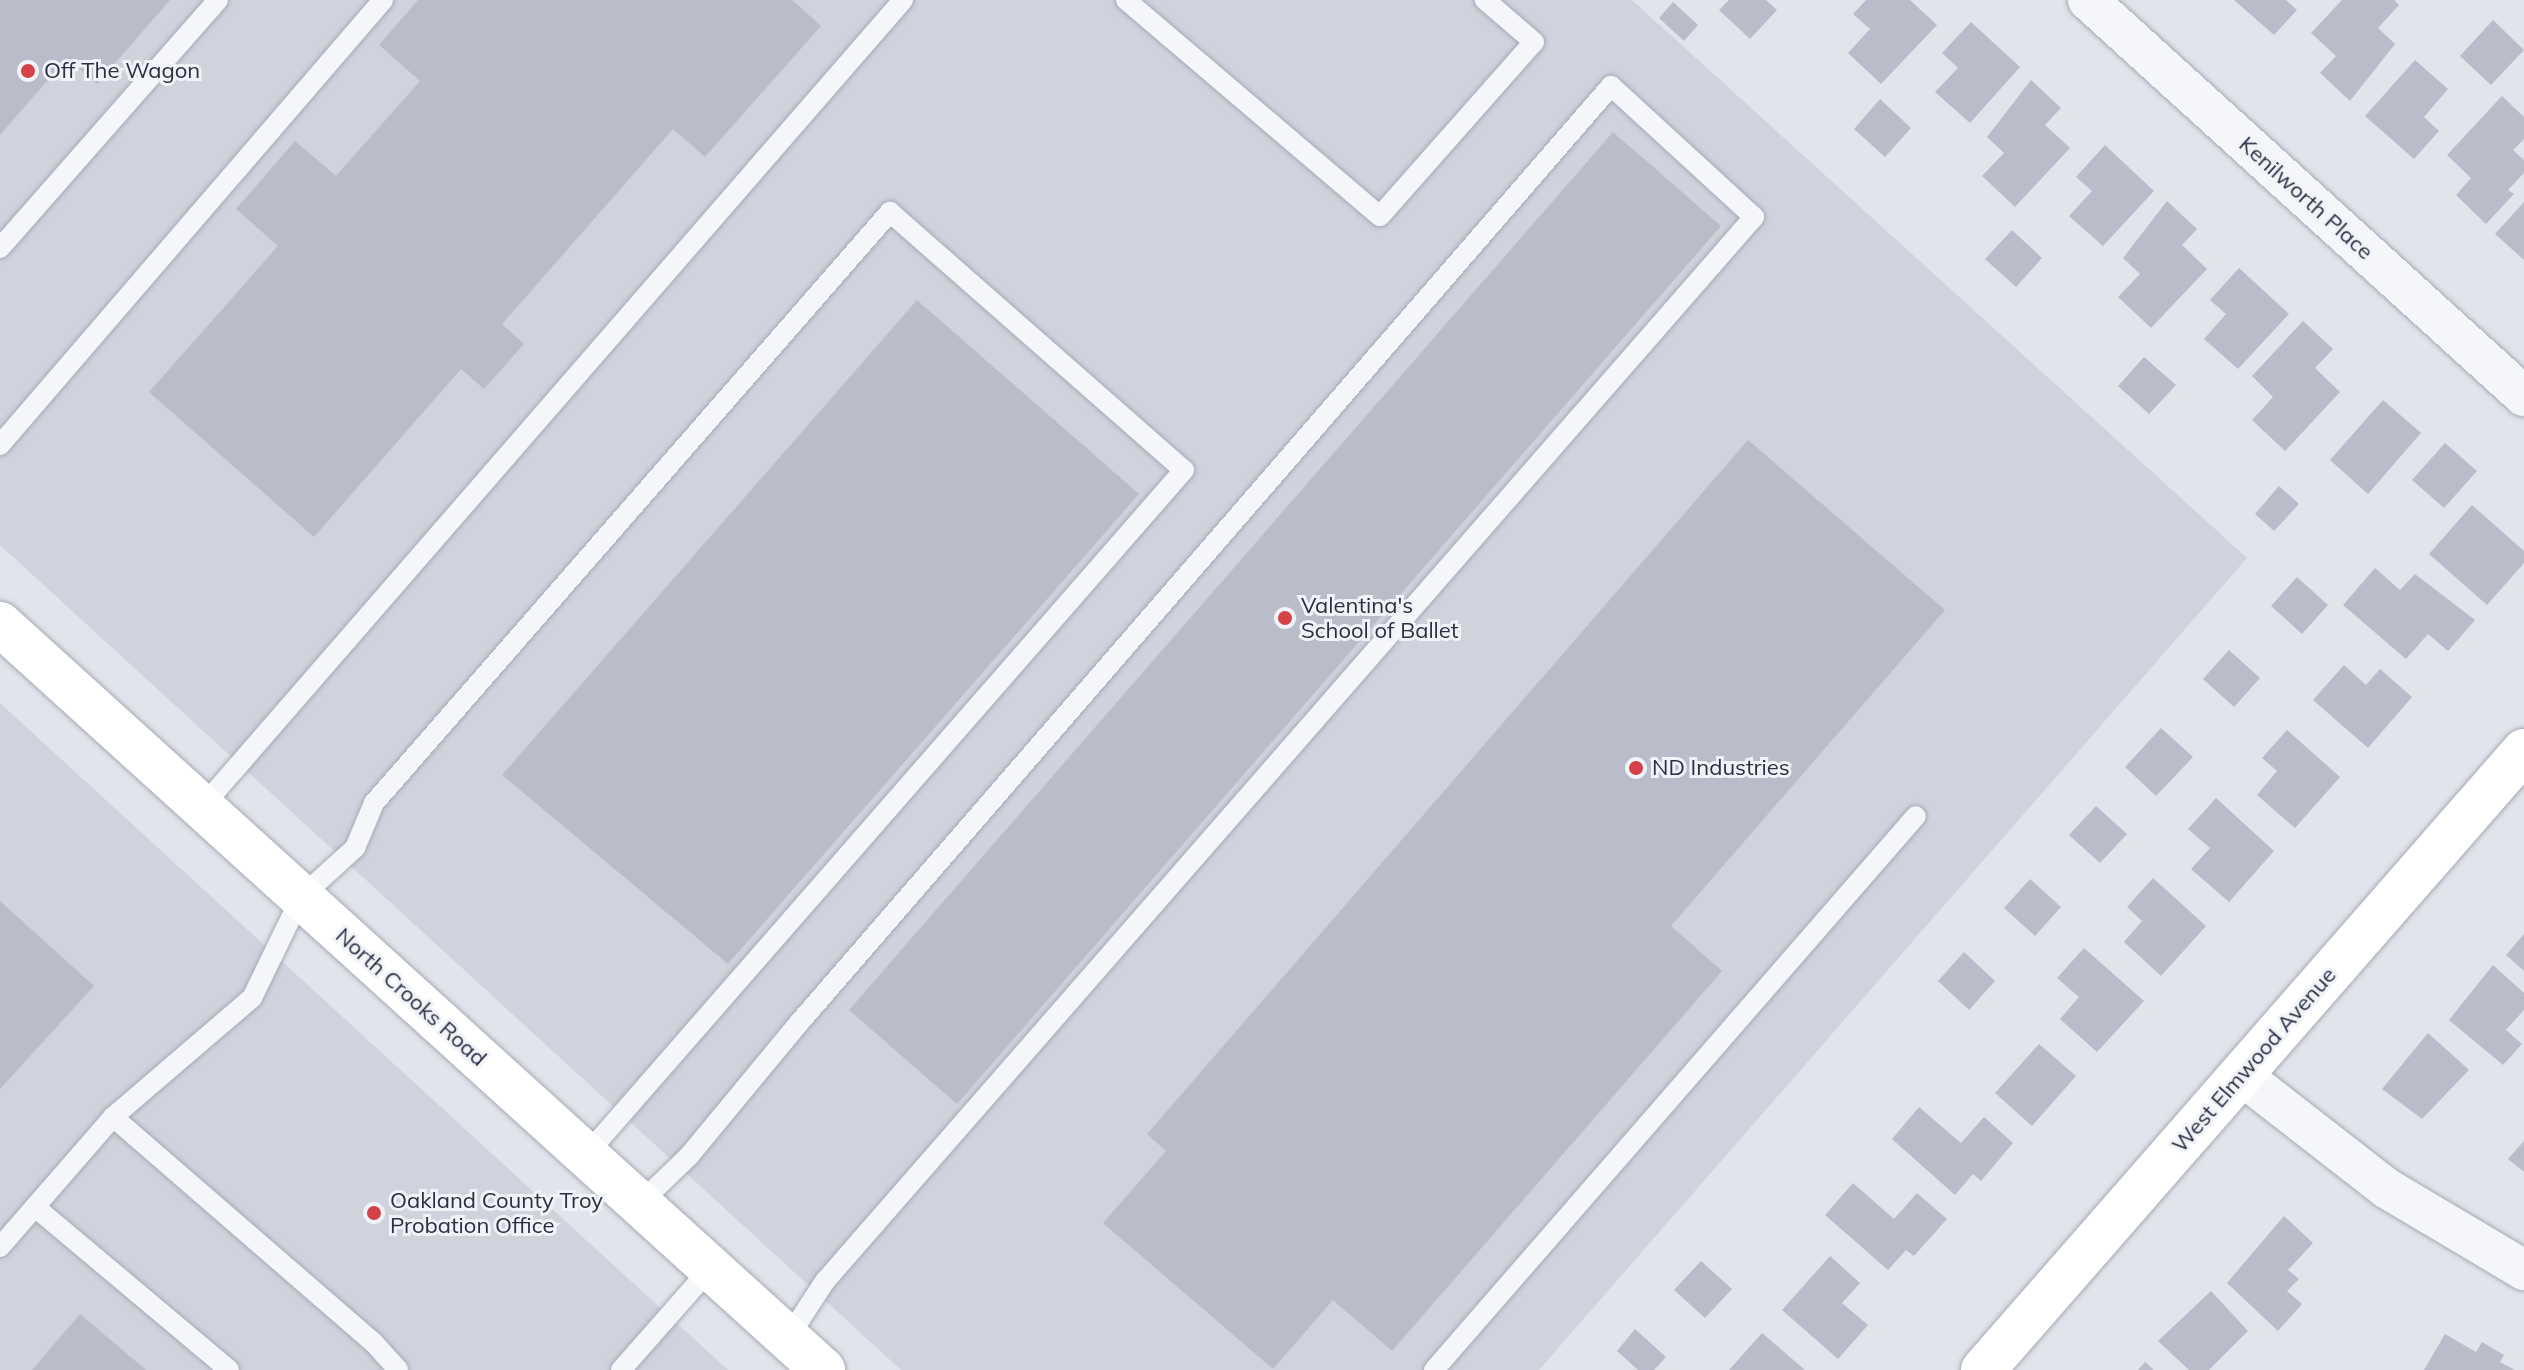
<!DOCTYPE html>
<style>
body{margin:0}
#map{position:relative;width:2524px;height:1370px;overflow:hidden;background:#e1e4eb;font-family:Mulish,sans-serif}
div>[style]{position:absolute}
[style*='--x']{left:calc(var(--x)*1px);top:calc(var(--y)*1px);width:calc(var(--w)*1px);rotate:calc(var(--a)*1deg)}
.built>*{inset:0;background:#cfd3dd}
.building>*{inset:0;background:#b8bdc9}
.roads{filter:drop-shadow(0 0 2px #a6aab6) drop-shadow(0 0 2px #a6aab6)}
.lane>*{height:20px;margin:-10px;padding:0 10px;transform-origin:10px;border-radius:10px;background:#f5f6f9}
.street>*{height:40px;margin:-20px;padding:0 20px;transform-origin:20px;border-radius:20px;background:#f5f6f9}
.secondary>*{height:44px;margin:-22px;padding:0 22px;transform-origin:22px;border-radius:22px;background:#fff}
.dots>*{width:22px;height:22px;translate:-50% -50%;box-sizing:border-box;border:4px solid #f1f3f8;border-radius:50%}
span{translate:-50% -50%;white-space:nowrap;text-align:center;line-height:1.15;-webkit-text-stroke:6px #f1f3f8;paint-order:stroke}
.poi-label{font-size:22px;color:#293044}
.left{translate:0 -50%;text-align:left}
.street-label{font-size:22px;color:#293044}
</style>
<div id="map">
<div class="built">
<div style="clip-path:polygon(0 0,1632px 0,2247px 558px,1539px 1370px,901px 1370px,0 545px)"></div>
<div style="clip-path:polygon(0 703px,728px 1370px,0 1370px)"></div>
</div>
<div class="building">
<div style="clip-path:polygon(0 0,170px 0,97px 84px,67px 58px,0 135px)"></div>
<div style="clip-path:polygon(418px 0,792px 0,821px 26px,705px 157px,673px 129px,502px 324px,524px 344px,484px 389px,461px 369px,314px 537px,149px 392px,278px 246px,236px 209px,295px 141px,336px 176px,420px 81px,379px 45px)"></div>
<div style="clip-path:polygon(1729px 0,1766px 0,1777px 10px,1750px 39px,1719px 10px)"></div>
<div style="clip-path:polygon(1866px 0,1910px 0,1937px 25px,1881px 84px,1848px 53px,1870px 29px,1853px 14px)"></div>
<div style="clip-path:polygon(2234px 0,2286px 0,2297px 10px,2274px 35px)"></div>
<div style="clip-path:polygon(2342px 0,2394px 0,2399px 5px,2378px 28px,2395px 44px,2350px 101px,2320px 73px,2336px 56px,2311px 33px)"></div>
<div style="clip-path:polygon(1673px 2px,1698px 25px,1684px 41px,1659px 18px)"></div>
<div style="clip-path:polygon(2493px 20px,2524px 50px,2491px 85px,2460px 56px)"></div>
<div style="clip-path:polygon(1971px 22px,2020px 67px,1970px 123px,1935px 92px,1958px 68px,1942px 53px)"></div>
<div style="clip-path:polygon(2415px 60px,2448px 89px,2424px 117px,2439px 131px,2414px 159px,2365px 116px)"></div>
<div style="clip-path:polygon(2031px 80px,2061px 108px,2045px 125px,2070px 148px,2015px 207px,1982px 176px,2004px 153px,1987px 137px)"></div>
<div style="clip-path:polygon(2502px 96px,2524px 117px,2524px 139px,2513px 150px,2524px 160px,2524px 173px,2508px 190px,2514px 194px,2486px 224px,2456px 195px,2471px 178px,2447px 155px)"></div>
<div style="clip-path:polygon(1880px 99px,1911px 128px,1885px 157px,1854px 129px)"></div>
<div style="clip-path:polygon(1613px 132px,1721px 226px,957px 1104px,849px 1010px)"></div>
<div style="clip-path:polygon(2105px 145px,2154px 191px,2103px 246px,2069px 216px,2092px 191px,2076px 177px)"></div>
<div style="clip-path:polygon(2167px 201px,2197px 229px,2182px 245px,2207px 269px,2151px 328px,2118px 297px,2140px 274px,2123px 258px)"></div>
<div style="clip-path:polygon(2524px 202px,2524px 260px,2495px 234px)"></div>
<div style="clip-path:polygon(2012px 230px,2042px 258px,2016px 287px,1985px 259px)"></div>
<div style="clip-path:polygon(2239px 268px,2289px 314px,2238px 369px,2204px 339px,2226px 314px,2210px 300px)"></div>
<div style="clip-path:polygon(917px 300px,1139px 494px,728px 964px,502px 775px)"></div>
<div style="clip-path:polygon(2303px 321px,2333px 349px,2315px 368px,2340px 392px,2285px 451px,2252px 420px,2273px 397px,2252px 376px)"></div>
<div style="clip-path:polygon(2144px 357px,2176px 385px,2149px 414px,2118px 386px)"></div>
<div style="clip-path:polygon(2383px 400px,2421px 433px,2368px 494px,2330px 460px)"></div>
<div style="clip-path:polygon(1748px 440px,1945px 610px,1671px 926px,1722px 971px,1392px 1351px,1333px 1300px,1273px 1369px,1103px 1223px,1166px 1151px,1147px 1134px)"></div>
<div style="clip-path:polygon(2445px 443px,2477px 471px,2444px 508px,2412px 480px)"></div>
<div style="clip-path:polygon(2279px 486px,2299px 504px,2274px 531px,2255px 514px)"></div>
<div style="clip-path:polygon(2472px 505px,2524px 551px,2524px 563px,2487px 605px,2429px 554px)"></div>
<div style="clip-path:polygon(2375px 568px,2400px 590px,2415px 574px,2475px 620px,2448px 651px,2428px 634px,2406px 659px,2343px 605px)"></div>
<div style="clip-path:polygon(2297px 577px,2328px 605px,2302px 634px,2271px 606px)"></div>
<div style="clip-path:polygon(2229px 650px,2260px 678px,2234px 707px,2203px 679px)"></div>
<div style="clip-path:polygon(2344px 665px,2366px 685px,2380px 669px,2412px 697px,2368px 748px,2313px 700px)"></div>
<div style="clip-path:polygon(2161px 728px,2193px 757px,2156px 796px,2125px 767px)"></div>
<div style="clip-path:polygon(2287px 730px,2340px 777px,2295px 828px,2257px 795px,2277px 771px,2262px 758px)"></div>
<div style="clip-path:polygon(2216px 798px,2274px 851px,2229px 902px,2191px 869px,2210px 848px,2188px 829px)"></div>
<div style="clip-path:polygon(2096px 806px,2127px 834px,2100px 863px,2069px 835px)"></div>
<div style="clip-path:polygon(2153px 878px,2206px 926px,2161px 976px,2124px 942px,2142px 921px,2127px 907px)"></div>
<div style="clip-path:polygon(2030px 879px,2061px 907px,2035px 936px,2004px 908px)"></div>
<div style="clip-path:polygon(0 901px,94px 986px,0 1089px)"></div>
<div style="clip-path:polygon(2524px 934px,2524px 971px,2506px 955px)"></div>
<div style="clip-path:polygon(2084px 948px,2144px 1001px,2097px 1052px,2060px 1019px,2079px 997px,2057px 978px)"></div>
<div style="clip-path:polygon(1964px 952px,1995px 981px,1969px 1010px,1938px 981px)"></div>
<div style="clip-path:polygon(2493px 965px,2524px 993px,2524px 1010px,2506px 1030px,2522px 1044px,2503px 1065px,2449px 1020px)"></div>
<div style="clip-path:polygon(2428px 1033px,2469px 1070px,2422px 1119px,2382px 1089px)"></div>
<div style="clip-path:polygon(2039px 1044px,2076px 1076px,2032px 1126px,1995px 1093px)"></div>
<div style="clip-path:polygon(1919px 1107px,1961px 1143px,1984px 1117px,2013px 1143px,1981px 1181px,1973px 1174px,1955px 1195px,1892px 1139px)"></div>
<div style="clip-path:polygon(2524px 1141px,2524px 1172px,2508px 1159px)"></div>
<div style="clip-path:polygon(1853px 1183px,1894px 1219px,1917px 1193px,1947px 1219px,1914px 1256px,1906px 1250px,1888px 1270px,1825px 1215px)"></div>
<div style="clip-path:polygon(2284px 1216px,2313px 1243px,2288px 1270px,2299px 1279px,2287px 1291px,2302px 1304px,2278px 1331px,2227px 1283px)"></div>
<div style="clip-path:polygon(1830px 1256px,1860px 1283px,1842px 1303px,1868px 1325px,1838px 1359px,1782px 1310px)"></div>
<div style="clip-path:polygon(1701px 1261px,1732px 1289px,1705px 1318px,1674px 1290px)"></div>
<div style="clip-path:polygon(2211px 1291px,2248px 1331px,2209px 1370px,2189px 1370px,2158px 1341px)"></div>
<div style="clip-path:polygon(80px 1314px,146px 1370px,32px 1370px)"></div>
<div style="clip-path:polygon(1635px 1329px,1666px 1357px,1654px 1370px,1638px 1370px,1617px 1351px)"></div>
<div style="clip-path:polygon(1762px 1333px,1805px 1370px,1729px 1370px)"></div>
<div style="clip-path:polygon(2445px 1334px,2476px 1352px,2482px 1342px,2504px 1355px,2500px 1362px,2515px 1370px,2424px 1370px)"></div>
<div style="clip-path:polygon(2145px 1362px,2154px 1370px,2138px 1370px)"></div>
</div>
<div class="roads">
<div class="lane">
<div style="--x:1126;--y:0;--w:333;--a:40.4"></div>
<div style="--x:1380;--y:216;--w:232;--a:-48.5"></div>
<div style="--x:1534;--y:42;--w:65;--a:-139.4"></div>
<div style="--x:0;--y:248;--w:330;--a:-48.7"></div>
<div style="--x:0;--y:445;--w:587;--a:-49.28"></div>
<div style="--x:202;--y:807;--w:1069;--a:-49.02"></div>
<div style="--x:113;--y:1117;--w:345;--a:40.9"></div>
<div style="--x:374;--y:1343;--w:36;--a:48"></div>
<div style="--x:639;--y:1204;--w:69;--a:-43.8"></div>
<div style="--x:689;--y:1156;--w:173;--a:-50.4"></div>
<div style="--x:799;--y:1023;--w:1240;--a:-49.09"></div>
<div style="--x:1611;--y:86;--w:194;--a:42.5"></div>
<div style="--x:1754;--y:217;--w:1412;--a:131.12"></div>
<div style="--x:825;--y:1281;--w:68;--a:123"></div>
<div style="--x:35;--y:1207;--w:253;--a:40"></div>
<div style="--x:0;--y:1247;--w:172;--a:-49"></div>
<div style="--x:113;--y:1117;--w:183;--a:-40.6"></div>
<div style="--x:252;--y:998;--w:112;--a:-64.1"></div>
<div style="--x:301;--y:897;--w:73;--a:-42.2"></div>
<div style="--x:355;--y:848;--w:49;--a:-67.1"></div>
<div style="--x:374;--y:803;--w:785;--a:-48.88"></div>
<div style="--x:890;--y:212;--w:391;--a:41.3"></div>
<div style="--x:1184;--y:470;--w:909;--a:131.12"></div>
<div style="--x:621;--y:1370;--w:136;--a:-48.6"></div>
<div style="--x:1434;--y:1370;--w:734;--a:-48.98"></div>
</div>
<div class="street">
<div style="--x:2088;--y:0;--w:589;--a:42.25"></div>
<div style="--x:2241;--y:1075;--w:184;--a:37.9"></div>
<div style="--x:2386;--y:1188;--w:161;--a:30.7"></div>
</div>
<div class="secondary">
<div style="--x:0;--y:624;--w:1111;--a:42.19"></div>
<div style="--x:1983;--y:1370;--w:822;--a:-48.85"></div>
</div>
</div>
<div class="dots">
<div style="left:28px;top:71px;background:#d54149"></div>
<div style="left:1285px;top:618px;background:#d54149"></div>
<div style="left:1636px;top:768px;background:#d54149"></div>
<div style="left:374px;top:1213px;background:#d54149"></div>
</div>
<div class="poi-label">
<span class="left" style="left:44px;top:71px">Off The Wagon</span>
<span class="left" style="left:1301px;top:618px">Valentina's<br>School of Ballet</span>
<span class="left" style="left:1652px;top:768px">ND Industries</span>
<span class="left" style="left:390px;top:1213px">Oakland County Troy<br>Probation Office</span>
</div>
<div class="street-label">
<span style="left:2306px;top:198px;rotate:42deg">Kenilworth Place</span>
<span style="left:411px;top:997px;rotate:42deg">North Crooks Road</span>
<span style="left:2254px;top:1060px;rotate:-49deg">West Elmwood Avenue</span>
</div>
</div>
